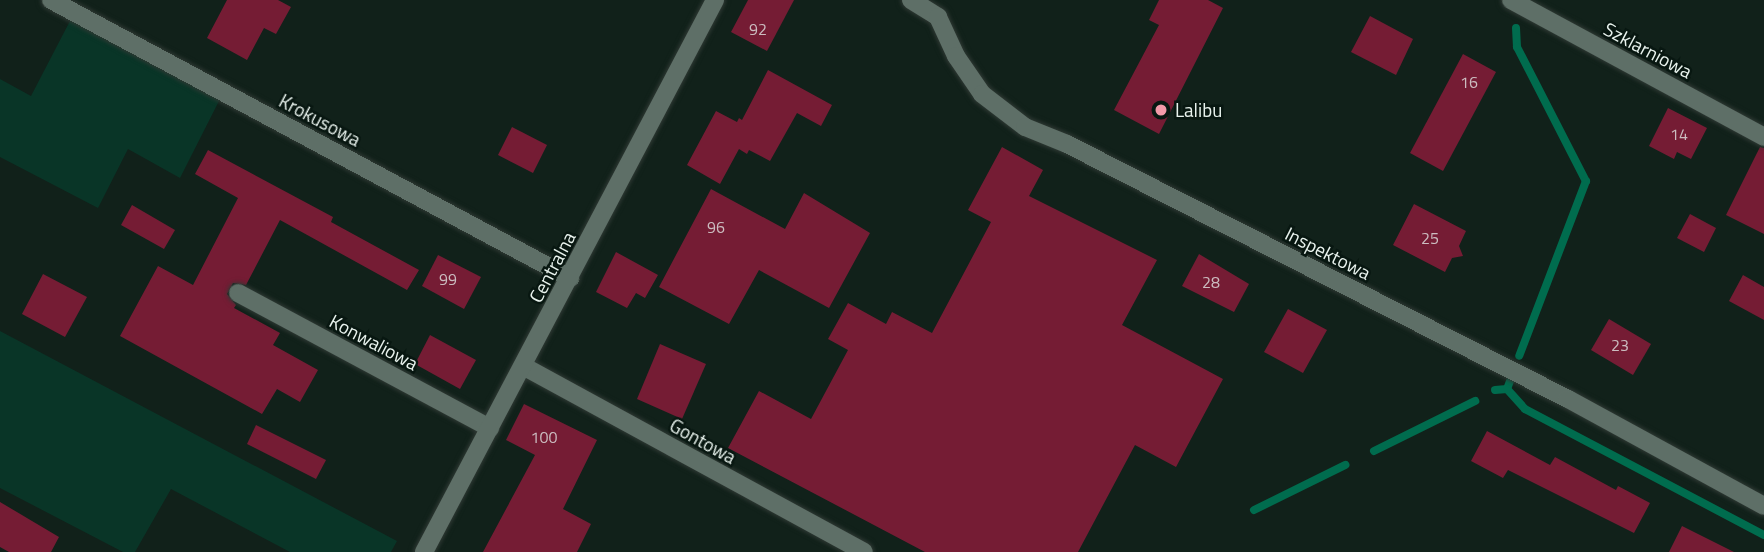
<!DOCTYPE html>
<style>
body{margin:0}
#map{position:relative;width:1764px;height:552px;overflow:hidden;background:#11211a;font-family:"Titillium Web",sans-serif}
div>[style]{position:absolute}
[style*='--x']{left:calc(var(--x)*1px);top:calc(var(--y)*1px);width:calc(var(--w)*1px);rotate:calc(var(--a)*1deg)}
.green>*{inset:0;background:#093527}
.stream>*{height:8px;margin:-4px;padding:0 4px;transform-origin:4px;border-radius:4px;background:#006c4e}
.building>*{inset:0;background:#751c34}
.roads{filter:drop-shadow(0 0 2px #2f3934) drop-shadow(0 0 2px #2f3934)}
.street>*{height:18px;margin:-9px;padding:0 9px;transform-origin:9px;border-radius:9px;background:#5e6f67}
.secondary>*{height:18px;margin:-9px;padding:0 9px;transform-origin:9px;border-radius:9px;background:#5e6f67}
.dots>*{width:19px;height:19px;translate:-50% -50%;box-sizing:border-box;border:4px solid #081711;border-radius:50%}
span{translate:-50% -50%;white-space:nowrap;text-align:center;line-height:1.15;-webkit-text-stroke:5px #081711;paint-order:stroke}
.number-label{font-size:16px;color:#ccbdc0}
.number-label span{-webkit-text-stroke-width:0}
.street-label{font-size:19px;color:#e9f3ee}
.poi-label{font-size:19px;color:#e9f3ee}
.left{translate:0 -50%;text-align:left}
</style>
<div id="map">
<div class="green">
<div style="clip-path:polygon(71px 19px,220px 99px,180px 178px,128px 149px,98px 208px,0 157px,0 79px,31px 96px)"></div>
<div style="clip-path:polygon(0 331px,397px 541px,391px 552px,290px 552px,171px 489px,135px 552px,123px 552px,0 488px)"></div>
</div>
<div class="stream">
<div style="--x:1516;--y:28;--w:19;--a:87"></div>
<div style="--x:1517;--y:47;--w:151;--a:62.8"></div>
<div style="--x:1586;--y:181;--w:187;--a:110.9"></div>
<div style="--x:1507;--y:389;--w:27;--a:48"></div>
<div style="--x:1525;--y:409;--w:270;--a:27.8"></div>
<div style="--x:1495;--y:390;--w:12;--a:-5"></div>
<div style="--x:1507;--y:389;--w:9;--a:-69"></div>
<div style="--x:1374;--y:451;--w:113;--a:-26.3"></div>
<div style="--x:1254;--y:510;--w:102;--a:-26.3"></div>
</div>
<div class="building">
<div style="clip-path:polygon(227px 0,278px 0,291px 7px,276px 34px,264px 28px,247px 60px,207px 38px)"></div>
<div style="clip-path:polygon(748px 0,794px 0,767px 51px,731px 32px)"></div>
<div style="clip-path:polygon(1159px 0,1208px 0,1223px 8px,1159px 134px,1114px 110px,1159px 25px,1149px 20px)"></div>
<div style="clip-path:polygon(1370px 16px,1413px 39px,1396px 75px,1351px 52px)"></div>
<div style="clip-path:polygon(1463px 54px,1496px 72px,1443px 171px,1410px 153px)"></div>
<div style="clip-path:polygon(768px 70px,832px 105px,821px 126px,797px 113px,770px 161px,749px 150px,747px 154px,739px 149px,720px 184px,687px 165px,716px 111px,737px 122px,739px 118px,742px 120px)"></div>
<div style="clip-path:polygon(1668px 108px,1707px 128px,1691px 159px,1677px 152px,1674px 159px,1649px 146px)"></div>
<div style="clip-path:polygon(512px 127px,547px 145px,533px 173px,498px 155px)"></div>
<div style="clip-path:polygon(1002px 147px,1043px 170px,1029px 196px,1157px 260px,1122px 325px,1223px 379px,1176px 467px,1135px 445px,1078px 552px,925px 552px,728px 448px,759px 391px,811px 419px,848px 350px,828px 339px,848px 303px,886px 324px,892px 312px,932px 333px,991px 222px,968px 210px)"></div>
<div style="clip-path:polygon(1760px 147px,1764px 148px,1764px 234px,1726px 215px)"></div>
<div style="clip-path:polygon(208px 150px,333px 217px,331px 222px,419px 270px,407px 290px,280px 220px,246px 285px,233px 283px,227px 294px,236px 305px,234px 308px,280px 333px,273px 345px,318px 370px,300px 402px,277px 389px,262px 414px,120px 336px,158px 266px,193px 285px,238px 198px,195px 174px)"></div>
<div style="clip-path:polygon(711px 189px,785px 229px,804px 193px,870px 233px,829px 308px,759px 270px,729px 324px,659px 287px)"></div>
<div style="clip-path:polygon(1414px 204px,1466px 231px,1459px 246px,1463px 256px,1452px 258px,1445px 272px,1393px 245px)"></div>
<div style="clip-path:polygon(132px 205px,175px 230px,164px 249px,121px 225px)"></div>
<div style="clip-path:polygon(1690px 214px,1716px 228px,1704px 252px,1677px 238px)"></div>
<div style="clip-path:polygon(616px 252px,658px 275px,645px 298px,636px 293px,627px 308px,596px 292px)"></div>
<div style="clip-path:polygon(1199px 254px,1249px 284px,1234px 312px,1182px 286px)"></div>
<div style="clip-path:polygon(438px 255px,481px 277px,464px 309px,422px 286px)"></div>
<div style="clip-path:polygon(43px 274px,87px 297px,65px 337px,22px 314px)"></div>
<div style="clip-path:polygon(1743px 275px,1764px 287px,1764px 320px,1729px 301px)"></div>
<div style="clip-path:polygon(1288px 309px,1327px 330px,1303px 373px,1264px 352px)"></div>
<div style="clip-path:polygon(1609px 319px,1651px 344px,1633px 375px,1591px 350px)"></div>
<div style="clip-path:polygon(430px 335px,476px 360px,460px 389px,415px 364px)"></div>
<div style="clip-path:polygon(660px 344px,706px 364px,682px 419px,637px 399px)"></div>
<div style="clip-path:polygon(524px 404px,597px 440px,563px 509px,591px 524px,577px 552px,483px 552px,535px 455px,506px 440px)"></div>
<div style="clip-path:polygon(256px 425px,326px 460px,316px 479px,247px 444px)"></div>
<div style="clip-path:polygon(1487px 431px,1550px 465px,1555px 457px,1616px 490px,1618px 486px,1650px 503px,1634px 533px,1508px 470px,1503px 478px,1471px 461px)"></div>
<div style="clip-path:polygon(0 502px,59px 537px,51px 552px,9px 552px,0 547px)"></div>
<div style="clip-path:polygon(1682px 526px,1734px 552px,1669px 552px)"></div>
</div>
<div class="roads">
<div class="street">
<div style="--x:51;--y:0;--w:589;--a:28.18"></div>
<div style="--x:911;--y:0;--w:32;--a:32"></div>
<div style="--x:938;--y:17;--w:43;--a:65.2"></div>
<div style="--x:956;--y:56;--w:46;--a:55.6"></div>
<div style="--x:982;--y:94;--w:54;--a:37.5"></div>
<div style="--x:1025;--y:127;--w:45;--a:22"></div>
<div style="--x:1067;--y:144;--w:562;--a:26.98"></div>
<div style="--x:1568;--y:399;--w:223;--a:28.6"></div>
<div style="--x:1511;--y:0;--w:288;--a:28.4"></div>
<div style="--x:238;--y:293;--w:286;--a:28.2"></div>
<div style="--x:523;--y:366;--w:388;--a:28.6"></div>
</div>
<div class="secondary">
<div style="--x:424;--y:552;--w:624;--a:-62.2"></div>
</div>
</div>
<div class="dots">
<div style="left:1161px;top:110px;background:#f39aa9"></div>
</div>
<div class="number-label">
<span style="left:758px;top:29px">92</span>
<span style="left:1469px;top:82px">16</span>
<span style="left:1679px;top:134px">14</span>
<span style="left:716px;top:227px">96</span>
<span style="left:1430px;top:238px">25</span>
<span style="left:448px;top:279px">99</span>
<span style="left:1211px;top:282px">28</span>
<span style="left:1620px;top:345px">23</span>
<span style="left:544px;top:437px">100</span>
</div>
<div class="street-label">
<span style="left:1648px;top:50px;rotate:28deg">Szklarniowa</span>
<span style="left:320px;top:120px;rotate:28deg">Krokusowa</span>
<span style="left:1328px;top:253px;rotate:27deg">Inspektowa</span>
<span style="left:552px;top:267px;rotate:-62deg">Centralna</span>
<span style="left:374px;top:342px;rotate:28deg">Konwaliowa</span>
<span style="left:703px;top:441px;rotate:29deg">Gontowa</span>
</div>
<div class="poi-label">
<span class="left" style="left:1175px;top:110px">Lalibu</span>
</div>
</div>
